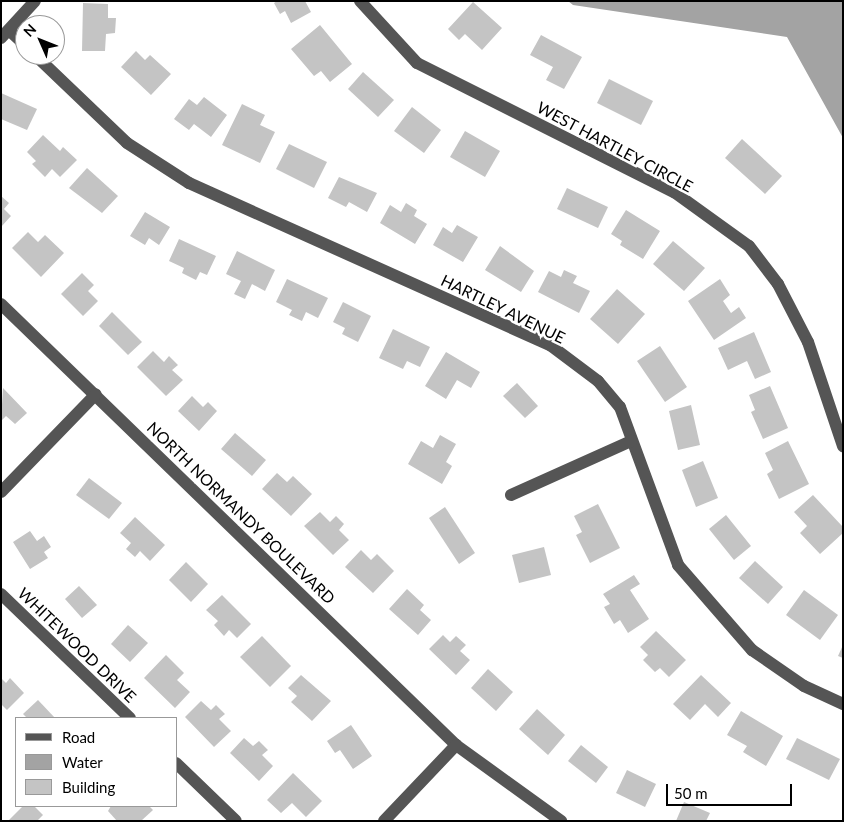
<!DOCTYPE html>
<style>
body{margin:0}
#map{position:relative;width:844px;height:822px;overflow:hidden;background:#fff;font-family:Lato,sans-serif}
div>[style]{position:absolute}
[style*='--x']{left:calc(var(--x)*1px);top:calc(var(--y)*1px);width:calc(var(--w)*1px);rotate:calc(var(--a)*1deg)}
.water>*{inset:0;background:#a3a3a3}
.building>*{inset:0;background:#c4c4c4}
.minor>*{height:12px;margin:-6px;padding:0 6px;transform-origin:6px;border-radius:6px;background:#555}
span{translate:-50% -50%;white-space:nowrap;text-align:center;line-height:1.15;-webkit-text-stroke:5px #fff;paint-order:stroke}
.street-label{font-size:16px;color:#000}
.frame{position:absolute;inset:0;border:2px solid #000;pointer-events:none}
.legend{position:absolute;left:15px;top:717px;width:162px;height:90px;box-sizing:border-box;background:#fff;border:1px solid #999;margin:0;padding:6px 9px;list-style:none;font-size:15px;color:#000}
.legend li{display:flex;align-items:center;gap:10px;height:25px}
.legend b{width:25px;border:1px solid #999}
.north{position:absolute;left:15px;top:15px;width:50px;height:50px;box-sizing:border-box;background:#fff;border:1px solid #999;border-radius:50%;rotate:314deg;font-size:14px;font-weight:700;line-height:20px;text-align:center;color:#000}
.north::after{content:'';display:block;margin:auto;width:18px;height:22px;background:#000;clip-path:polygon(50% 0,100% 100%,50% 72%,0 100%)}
.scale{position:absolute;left:666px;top:784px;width:126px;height:22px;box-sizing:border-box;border:2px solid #000;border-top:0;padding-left:6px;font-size:15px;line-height:18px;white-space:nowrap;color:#000;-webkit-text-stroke:4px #fff;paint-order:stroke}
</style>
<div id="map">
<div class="water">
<div style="clip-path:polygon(568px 1px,843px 1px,843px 138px,787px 37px,573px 5px)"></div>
</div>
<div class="building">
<div style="clip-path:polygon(277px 1px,305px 1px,311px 12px,291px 23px,285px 11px,280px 14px,274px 3px)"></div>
<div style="clip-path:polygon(473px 2px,502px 28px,482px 50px,465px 34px,459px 40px,448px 29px)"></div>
<div style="clip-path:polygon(83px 3px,108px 4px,108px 18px,116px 18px,115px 33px,106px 34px,105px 51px,82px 51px)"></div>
<div style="clip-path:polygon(320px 25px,352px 64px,330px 82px,321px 71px,314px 76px,291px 49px)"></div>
<div style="clip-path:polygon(541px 35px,582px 57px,564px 89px,546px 80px,553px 67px,530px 55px)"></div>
<div style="clip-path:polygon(136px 51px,145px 60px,150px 55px,171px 74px,151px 95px,121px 67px)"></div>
<div style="clip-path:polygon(363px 72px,394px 100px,378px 117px,348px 89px)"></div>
<div style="clip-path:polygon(609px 79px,653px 101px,641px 125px,597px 103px)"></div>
<div style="clip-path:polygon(1px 93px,37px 109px,27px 130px,1px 119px)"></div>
<div style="clip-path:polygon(204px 97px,227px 115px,211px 137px,194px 124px,189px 130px,174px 119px,189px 99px,197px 105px)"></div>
<div style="clip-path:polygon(242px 104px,265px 115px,260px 125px,275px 132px,260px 163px,222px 145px)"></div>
<div style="clip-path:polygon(412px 107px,441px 130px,424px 153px,394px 131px)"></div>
<div style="clip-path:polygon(465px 131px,500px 151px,485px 177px,450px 157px)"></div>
<div style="clip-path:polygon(43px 135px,60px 151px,63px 147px,77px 160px,60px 177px,52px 169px,45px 177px,32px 164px,36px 161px,27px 152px)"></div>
<div style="clip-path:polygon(742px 139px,782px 176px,765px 194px,725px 158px)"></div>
<div style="clip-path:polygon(289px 144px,327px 162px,314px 188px,276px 169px)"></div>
<div style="clip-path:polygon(87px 168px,118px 196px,102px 213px,69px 188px)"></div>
<div style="clip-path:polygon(339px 177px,377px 193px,367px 212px,349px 202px,346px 207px,328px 198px)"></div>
<div style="clip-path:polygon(567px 188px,608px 207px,598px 228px,557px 209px)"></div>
<div style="clip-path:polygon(1px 196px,9px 203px,4px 209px,11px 216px,1px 227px)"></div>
<div style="clip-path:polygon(406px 203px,417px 210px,414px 216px,427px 224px,415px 244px,380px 223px,390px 205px,401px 212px)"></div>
<div style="clip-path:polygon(626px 210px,660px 231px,643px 259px,620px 245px,622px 241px,611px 234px)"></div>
<div style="clip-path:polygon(145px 212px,170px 227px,159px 245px,149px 238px,145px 245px,130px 236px)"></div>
<div style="clip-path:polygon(457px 225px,478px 237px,463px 262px,433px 245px,443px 227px,452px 233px)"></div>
<div style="clip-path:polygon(28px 232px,38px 242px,45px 235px,64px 253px,41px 277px,12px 248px)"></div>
<div style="clip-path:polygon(179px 239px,216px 256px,207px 275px,200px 272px,196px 280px,182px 273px,184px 268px,169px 261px)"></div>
<div style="clip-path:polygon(673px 241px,705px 268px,684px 291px,653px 264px)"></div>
<div style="clip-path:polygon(500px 246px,534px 271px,521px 292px,485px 270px)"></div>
<div style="clip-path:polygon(237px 251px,275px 270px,265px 291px,252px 284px,245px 299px,234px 294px,241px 281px,226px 274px)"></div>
<div style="clip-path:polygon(564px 270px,577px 276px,573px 283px,590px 291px,579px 313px,538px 292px,549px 271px,561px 277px)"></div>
<div style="clip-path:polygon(82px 273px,94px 285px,88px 291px,98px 301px,83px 316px,61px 294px)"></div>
<div style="clip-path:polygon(287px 279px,328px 298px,318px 318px,306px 312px,302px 321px,289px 315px,292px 310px,276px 302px)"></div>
<div style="clip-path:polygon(720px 279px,730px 295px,723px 301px,731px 313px,739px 307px,746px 318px,714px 340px,688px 301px)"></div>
<div style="clip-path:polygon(617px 289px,645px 314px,618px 344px,590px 319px)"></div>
<div style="clip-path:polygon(343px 302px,371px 316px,358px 342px,342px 334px,345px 328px,333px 322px)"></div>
<div style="clip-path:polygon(112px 312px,142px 342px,128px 355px,99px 326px)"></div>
<div style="clip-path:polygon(393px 329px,430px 347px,420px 367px,407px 361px,403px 369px,379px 358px)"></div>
<div style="clip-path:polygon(754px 332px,771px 372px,755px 379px,747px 361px,728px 370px,718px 348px)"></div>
<div style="clip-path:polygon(660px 346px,687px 387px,665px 402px,637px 361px)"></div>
<div style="clip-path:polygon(153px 351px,164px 362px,169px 356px,178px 365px,172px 370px,183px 380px,166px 396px,137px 367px)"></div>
<div style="clip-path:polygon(446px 352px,480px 372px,471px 388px,457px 380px,446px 399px,425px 386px)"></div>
<div style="clip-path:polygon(517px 383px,538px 406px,525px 418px,503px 396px)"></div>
<div style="clip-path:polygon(770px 386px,788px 428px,763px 439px,751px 412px,755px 410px,749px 395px)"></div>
<div style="clip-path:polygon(3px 388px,27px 413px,15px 424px,6px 416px,1px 421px)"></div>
<div style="clip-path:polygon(192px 396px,203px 407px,208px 402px,217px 411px,199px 431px,178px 411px)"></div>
<div style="clip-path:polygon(691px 405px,700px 445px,678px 450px,669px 411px)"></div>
<div style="clip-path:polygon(235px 433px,266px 460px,252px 476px,221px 449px)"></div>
<div style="clip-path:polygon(440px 435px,456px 444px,446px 462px,452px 466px,442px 484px,408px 464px,421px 441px,433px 448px)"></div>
<div style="clip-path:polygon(788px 441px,809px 484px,779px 499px,767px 474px,773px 470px,765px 453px)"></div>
<div style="clip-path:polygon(703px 461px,718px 498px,696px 507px,682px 470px)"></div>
<div style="clip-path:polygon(277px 473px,287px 482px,293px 476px,312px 494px,291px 516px,262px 489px)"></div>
<div style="clip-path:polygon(89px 478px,122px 503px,109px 519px,76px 495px)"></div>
<div style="clip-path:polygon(813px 495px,843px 527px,843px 533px,820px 554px,800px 533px,807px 526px,794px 512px)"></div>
<div style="clip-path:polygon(598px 504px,620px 548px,590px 563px,576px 535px,582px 532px,574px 516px)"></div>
<div style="clip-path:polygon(445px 507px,475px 553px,459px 564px,429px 518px)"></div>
<div style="clip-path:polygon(320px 512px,330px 522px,336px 516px,344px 524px,339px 530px,349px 540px,333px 555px,304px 526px)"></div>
<div style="clip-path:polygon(726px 515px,751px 546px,734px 560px,709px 529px)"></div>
<div style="clip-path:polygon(135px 517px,165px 545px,150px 561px,140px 551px,135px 557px,126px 549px,131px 543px,120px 533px)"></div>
<div style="clip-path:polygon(30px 531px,37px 541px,44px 536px,51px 547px,44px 552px,48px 558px,30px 569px,13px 542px)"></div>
<div style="clip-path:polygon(544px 547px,551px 575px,519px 583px,512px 555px)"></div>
<div style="clip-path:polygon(361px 550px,371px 560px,377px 554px,394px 571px,373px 593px,345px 567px)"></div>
<div style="clip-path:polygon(755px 561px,783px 587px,768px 604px,739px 578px)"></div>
<div style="clip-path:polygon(186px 562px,208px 584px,191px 602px,169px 580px)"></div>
<div style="clip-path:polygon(634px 575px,640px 584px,630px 590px,649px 619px,628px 633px,620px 620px,614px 624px,604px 607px,610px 604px,603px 594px)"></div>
<div style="clip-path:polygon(79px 586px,97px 605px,82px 618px,65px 599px)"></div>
<div style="clip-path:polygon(407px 589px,424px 605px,420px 610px,431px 620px,418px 635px,389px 609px)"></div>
<div style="clip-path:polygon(804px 590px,838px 615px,820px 640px,786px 615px)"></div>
<div style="clip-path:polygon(222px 595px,251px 624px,237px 638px,229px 630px,224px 636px,214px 625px,218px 621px,206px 610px)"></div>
<div style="clip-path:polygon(128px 625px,148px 643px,130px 662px,111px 644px)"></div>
<div style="clip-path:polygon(656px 631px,686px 660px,669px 677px,660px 668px,655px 672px,643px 660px,648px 655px,640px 647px)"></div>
<div style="clip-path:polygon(443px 635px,450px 642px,456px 636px,466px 645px,460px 651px,470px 660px,456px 675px,429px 649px)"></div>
<div style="clip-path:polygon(262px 636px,291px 666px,270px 687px,240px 657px)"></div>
<div style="clip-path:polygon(843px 645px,843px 658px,838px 656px)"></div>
<div style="clip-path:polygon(166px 655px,184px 673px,177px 680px,190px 692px,175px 708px,144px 678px)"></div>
<div style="clip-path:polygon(488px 669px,513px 692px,496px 711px,471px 688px)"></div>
<div style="clip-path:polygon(301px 675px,331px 701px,312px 721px,291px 702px,297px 696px,288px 688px)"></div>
<div style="clip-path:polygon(701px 675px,731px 703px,718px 717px,705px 704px,690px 720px,673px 704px)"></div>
<div style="clip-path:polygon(1px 678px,6px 683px,10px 678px,24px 693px,7px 710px,1px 704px)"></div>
<div style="clip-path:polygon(38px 700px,55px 718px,27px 718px,23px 714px)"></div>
<div style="clip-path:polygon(201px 701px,211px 710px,216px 705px,225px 714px,219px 719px,231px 731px,214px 747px,185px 717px)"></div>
<div style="clip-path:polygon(537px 709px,565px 735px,548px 755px,519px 729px)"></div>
<div style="clip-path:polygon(741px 711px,783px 736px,766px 766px,743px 752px,747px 746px,727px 735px)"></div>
<div style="clip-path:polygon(351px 725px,372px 756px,353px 769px,340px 750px,335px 753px,327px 741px)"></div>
<div style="clip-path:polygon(244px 738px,253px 746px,259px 741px,268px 750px,262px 755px,273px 766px,259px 781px,230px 753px)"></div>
<div style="clip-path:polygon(797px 738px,840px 759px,829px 780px,786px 759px)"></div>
<div style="clip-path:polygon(581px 745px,608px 767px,596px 783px,568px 761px)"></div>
<div style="clip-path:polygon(627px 770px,656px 784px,645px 807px,616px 793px)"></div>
<div style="clip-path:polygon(293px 773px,322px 801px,306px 817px,292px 803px,281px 813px,267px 800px)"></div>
<div style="clip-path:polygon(684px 802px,710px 813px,706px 821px,676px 821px)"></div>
<div style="clip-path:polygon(23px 806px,34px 806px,43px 815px,37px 821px,8px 821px)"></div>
<div style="clip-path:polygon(111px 806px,149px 806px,153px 810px,141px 821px,117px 821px,108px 811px)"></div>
</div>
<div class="minor">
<div style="--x:360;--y:1;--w:84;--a:47.4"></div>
<div style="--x:417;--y:63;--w:288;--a:26.7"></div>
<div style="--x:674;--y:192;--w:92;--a:35.8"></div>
<div style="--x:749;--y:246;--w:48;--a:52.7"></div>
<div style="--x:778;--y:284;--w:65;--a:62.7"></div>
<div style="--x:808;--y:342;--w:110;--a:71.4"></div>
<div style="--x:9;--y:30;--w:22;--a:43"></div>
<div style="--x:1;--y:38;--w:50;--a:-47.4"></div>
<div style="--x:35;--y:55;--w:127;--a:43.7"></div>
<div style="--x:127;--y:143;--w:74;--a:32.8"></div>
<div style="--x:189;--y:183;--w:396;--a:24.2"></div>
<div style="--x:550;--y:345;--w:60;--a:36.9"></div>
<div style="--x:598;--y:381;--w:34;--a:50"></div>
<div style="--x:620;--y:407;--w:168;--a:69.8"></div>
<div style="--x:678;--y:565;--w:113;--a:49"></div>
<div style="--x:752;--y:650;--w:63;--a:34.7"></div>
<div style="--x:804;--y:686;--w:43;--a:24.8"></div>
<div style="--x:1;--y:304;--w:634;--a:44.1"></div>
<div style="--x:456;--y:745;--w:130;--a:35.9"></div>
<div style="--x:1;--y:492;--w:136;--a:-45.9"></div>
<div style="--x:511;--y:495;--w:132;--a:-24.2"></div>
<div style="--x:1;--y:594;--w:179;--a:43.9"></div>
<div style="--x:176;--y:763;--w:83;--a:44"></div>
<div style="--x:384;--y:821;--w:105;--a:-46.5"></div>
</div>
<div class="street-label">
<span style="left:615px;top:147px;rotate:28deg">WEST HARTLEY CIRCLE</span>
<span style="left:503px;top:309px;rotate:26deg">HARTLEY AVENUE</span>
<span style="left:241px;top:513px;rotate:44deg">NORTH NORMANDY BOULEVARD</span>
<span style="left:77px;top:645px;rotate:44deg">WHITEWOOD DRIVE</span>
</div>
<div class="frame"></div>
<ul class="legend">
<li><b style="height:6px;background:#555"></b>Road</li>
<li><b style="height:14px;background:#a3a3a3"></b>Water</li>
<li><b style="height:14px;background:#c4c4c4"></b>Building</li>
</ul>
<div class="north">N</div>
<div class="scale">50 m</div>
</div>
